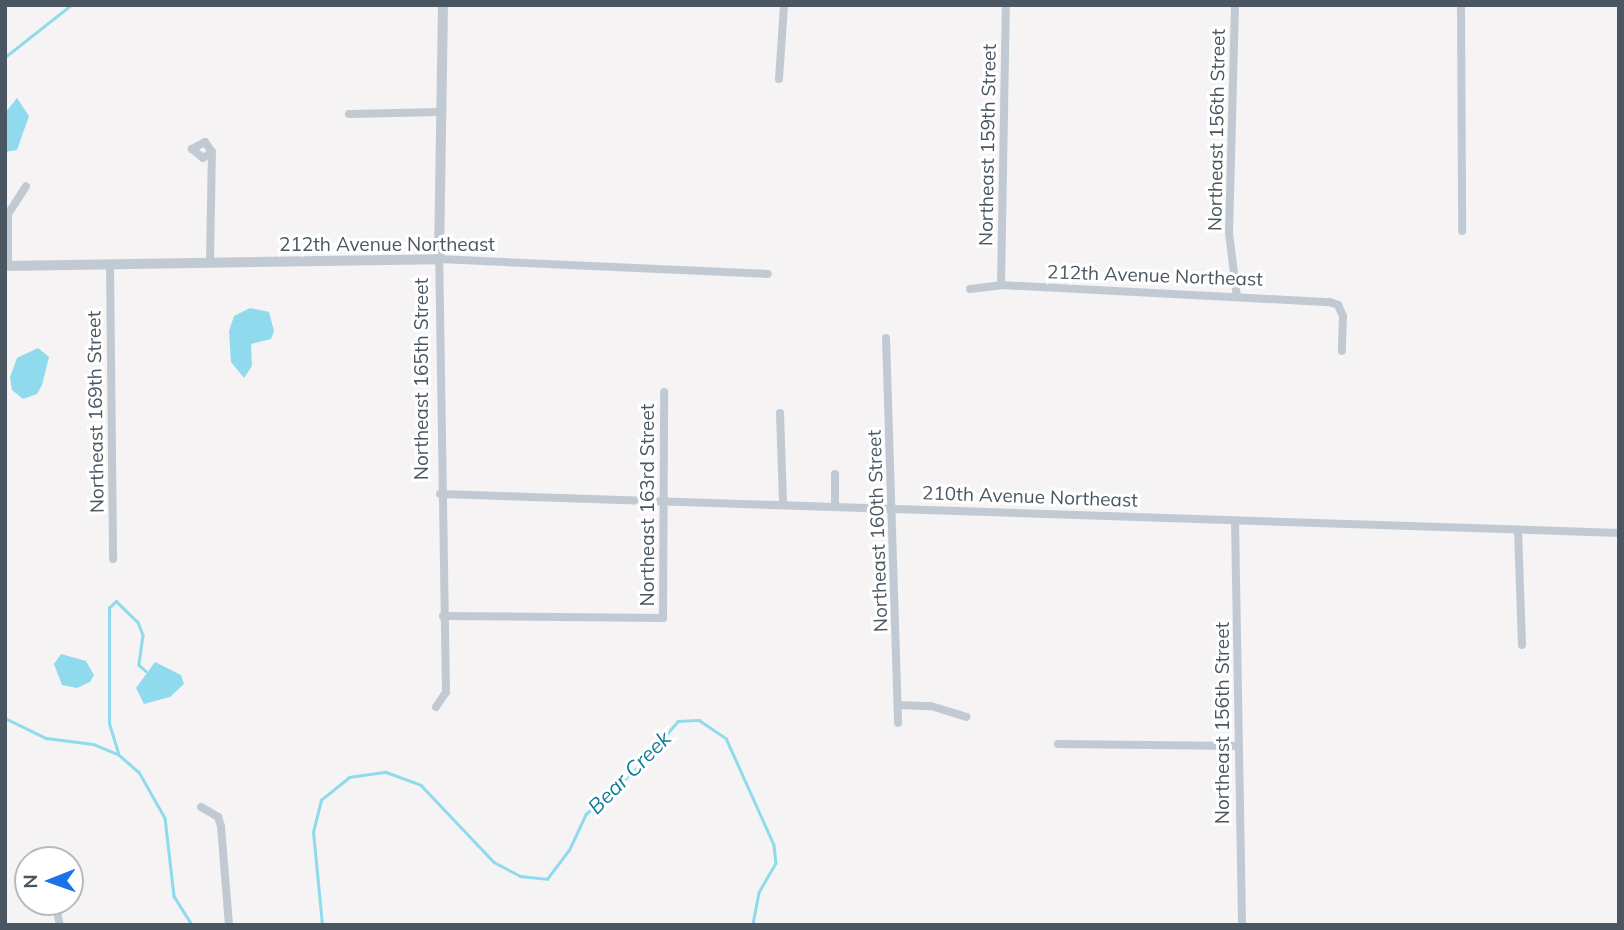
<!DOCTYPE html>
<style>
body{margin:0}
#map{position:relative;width:1624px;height:930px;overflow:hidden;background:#f5f3f3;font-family:Mulish,sans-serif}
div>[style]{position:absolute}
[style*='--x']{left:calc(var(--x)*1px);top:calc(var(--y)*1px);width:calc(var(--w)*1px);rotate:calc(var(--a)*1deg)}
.water>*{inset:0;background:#90daee}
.stream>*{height:2.5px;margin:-1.25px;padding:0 1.25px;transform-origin:1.25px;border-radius:1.25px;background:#90daee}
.minor>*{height:8px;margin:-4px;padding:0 4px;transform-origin:4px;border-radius:4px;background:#c1cad2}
.tertiary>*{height:10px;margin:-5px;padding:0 5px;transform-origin:5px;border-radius:5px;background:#c1cad2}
span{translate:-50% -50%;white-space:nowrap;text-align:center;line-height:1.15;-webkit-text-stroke:6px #fff;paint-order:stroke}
.street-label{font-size:19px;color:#4a5661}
.water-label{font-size:21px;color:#0c7c9b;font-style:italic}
.frame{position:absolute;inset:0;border:7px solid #4a5661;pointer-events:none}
.north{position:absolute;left:14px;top:846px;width:70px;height:70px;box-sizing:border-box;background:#fff;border:2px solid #b7bbc0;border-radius:50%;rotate:269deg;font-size:19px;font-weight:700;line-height:28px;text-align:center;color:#4a5661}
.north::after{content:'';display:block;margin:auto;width:24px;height:32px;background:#1a73e8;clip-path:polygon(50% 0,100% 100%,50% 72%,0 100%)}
</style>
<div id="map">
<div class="water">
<div style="clip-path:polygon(17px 98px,29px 116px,17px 150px,5px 152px,5px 113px)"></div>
<div style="clip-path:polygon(250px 308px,269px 312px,274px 331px,271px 339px,251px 344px,252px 366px,244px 378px,231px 362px,229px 331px,234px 316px)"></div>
<div style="clip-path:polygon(38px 348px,49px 357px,42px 385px,37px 394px,23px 399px,12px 390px,10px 377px,17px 358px)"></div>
<div style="clip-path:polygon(61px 654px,86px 661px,94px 675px,90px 682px,77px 688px,62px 685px,54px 664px)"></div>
<div style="clip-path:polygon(155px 662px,181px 675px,184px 684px,170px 697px,144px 704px,136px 688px)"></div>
</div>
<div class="stream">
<div style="--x:5;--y:57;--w:84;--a:-38.2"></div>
<div style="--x:5;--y:718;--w:46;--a:26"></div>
<div style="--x:46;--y:738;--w:47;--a:7.3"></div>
<div style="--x:93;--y:744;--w:27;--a:22"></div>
<div style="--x:118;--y:754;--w:28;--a:41"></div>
<div style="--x:139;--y:772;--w:53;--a:60.5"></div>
<div style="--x:165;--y:818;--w:79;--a:83.4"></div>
<div style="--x:174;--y:896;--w:34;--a:58"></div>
<div style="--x:118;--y:753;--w:31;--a:-107"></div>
<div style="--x:109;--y:723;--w:115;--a:-90"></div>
<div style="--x:109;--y:608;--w:10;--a:-45"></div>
<div style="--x:116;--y:601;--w:30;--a:44"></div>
<div style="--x:138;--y:622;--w:14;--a:69"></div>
<div style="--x:143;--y:635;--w:30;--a:98"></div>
<div style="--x:139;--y:665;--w:9;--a:41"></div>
<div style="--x:322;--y:925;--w:93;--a:-95.5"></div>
<div style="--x:313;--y:832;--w:33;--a:-76"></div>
<div style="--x:321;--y:800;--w:36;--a:-39"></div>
<div style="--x:349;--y:777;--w:37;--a:-8"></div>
<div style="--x:386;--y:772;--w:37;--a:20"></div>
<div style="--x:421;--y:785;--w:106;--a:46.5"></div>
<div style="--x:494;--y:862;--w:30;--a:28"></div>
<div style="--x:520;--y:876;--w:27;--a:6"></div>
<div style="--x:547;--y:879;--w:36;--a:-53"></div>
<div style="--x:569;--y:850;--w:40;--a:-65"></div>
<div style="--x:586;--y:814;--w:70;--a:-42.1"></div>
<div style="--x:638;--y:767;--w:61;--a:-49"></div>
<div style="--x:678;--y:721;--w:21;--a:-3"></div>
<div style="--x:699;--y:720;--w:32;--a:34"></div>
<div style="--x:726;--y:738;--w:117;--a:65.8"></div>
<div style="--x:774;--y:845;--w:18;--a:84"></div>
<div style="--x:776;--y:863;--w:34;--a:120"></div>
<div style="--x:759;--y:893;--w:33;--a:101"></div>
</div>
<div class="minor">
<div style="--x:1235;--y:5;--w:228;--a:91.5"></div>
<div style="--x:1229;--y:233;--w:64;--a:82.9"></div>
<div style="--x:1461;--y:5;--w:226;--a:89.7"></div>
<div style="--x:779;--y:79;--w:74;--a:-86.1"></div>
<div style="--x:349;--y:114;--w:92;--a:-1.2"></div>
<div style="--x:210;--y:262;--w:110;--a:-89"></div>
<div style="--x:212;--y:152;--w:12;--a:-125"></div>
<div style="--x:205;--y:142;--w:15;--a:152"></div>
<div style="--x:192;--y:149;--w:14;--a:39"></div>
<div style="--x:203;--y:158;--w:11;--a:-34"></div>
<div style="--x:110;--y:264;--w:295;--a:89.4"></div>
<div style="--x:8;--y:266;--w:52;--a:-90"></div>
<div style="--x:8;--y:214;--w:33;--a:-57"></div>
<div style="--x:1001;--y:285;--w:280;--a:-89"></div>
<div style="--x:970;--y:289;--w:31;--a:-7"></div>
<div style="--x:1001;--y:285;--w:329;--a:3"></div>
<div style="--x:1330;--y:302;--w:9;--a:21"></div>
<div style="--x:1338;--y:305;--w:12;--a:66"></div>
<div style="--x:1343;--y:316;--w:35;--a:92"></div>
<div style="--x:886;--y:338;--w:385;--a:88.2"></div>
<div style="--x:780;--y:413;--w:91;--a:88.1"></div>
<div style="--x:835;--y:474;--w:30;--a:90"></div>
<div style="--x:440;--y:494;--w:1180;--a:1.89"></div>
<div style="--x:1235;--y:521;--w:404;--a:89"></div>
<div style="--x:1518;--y:530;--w:115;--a:88"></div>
<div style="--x:443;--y:616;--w:220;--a:0.5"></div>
<div style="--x:663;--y:618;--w:226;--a:-89.7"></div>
<div style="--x:898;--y:705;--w:33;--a:2"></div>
<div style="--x:931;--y:706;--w:37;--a:17"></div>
<div style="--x:436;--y:707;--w:18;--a:-56"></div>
<div style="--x:446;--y:692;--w:433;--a:-90.9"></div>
<div style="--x:439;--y:259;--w:329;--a:2.6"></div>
<div style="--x:1058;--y:744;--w:180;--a:0.6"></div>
<div style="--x:201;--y:807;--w:20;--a:30"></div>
<div style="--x:218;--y:817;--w:9;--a:72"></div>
<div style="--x:221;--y:826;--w:99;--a:85.4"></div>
<div style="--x:55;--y:902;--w:24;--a:78"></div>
</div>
<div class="tertiary">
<div style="--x:5;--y:266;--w:434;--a:-0.9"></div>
<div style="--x:439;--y:259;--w:254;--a:-89.1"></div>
</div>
<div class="street-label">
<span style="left:1217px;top:130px;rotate:-89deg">Northeast 156th Street</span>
<span style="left:988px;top:145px;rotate:-89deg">Northeast 159th Street</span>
<span style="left:387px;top:245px">212th Avenue Northeast</span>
<span style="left:1155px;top:276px;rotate:2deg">212th Avenue Northeast</span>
<span style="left:422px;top:379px;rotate:-90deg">Northeast 165th Street</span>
<span style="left:96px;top:412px;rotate:-91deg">Northeast 169th Street</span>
<span style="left:1030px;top:497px;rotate:2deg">210th Avenue Northeast</span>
<span style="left:648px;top:505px;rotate:-90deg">Northeast 163rd Street</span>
<span style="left:878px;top:531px;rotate:-92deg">Northeast 160th Street</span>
<span style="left:1223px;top:723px;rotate:-90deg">Northeast 156th Street</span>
</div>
<div class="water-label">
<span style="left:629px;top:772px;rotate:-45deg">Bear Creek</span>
</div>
<div class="frame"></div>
<div class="north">N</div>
</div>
